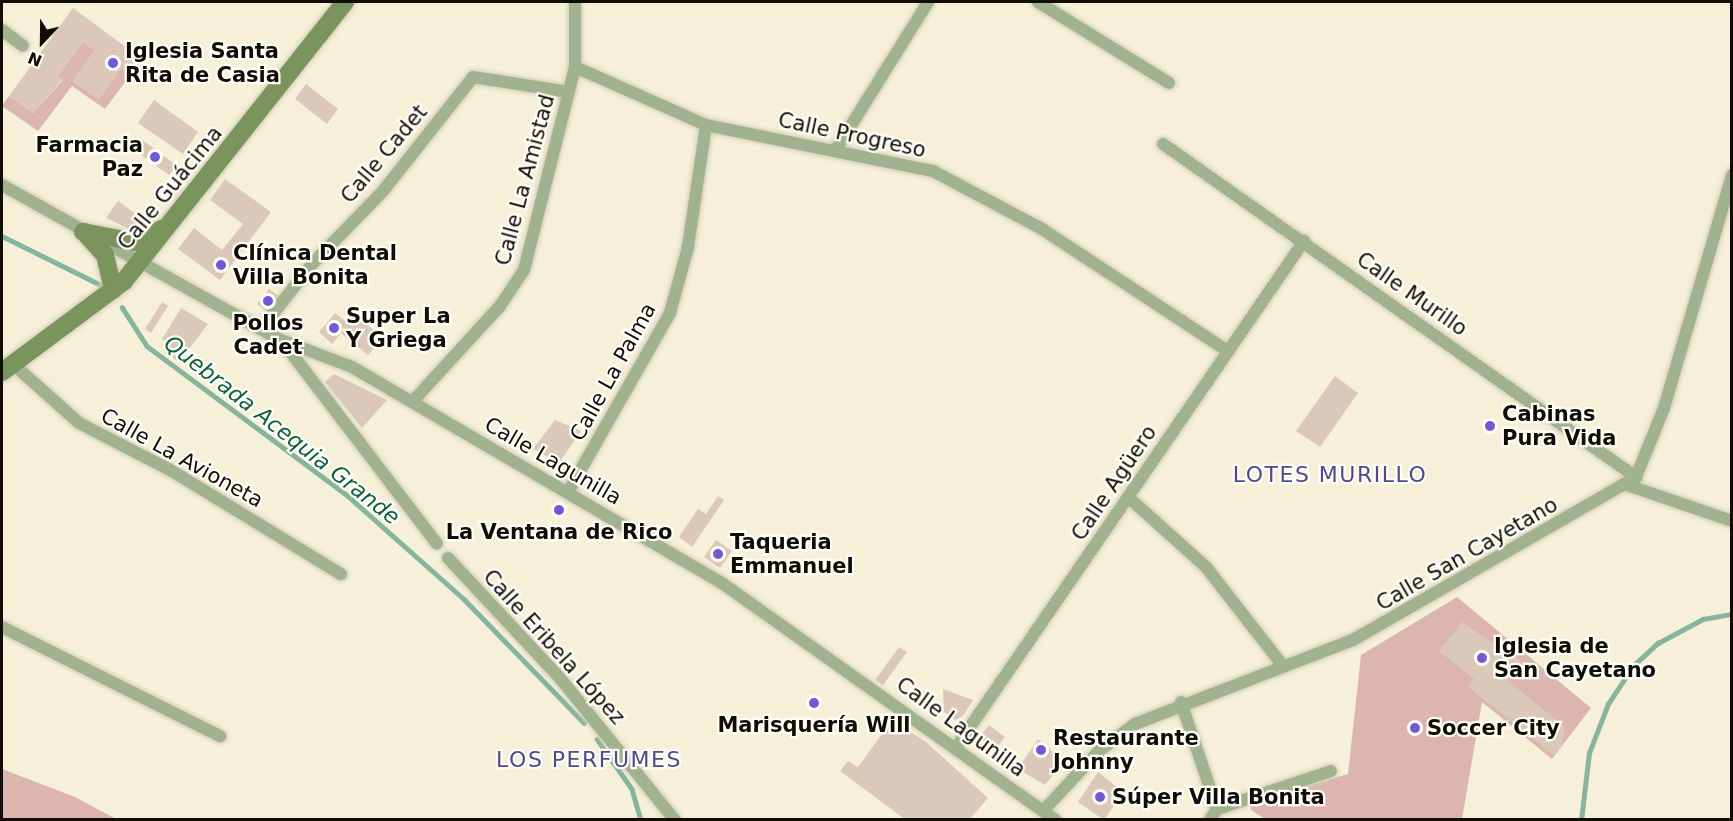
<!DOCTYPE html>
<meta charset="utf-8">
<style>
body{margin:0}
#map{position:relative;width:1733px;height:821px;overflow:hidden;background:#f6f0d9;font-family:"DejaVu Sans",sans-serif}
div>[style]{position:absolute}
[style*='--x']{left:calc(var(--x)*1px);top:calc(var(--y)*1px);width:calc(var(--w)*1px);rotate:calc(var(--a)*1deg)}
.green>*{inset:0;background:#dcb5af}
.stream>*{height:4.5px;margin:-2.25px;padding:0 2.25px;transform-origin:2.25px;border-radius:2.25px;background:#87b49c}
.building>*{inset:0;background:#dbc8b9}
.roads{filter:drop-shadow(0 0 2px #d1ccb7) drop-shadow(0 0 2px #d1ccb7)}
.street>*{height:12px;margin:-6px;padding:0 6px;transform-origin:6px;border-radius:6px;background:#a1b28e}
.secondary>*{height:18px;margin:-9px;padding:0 9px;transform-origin:9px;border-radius:9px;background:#7b935d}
.dots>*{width:16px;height:16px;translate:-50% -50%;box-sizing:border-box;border:3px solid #fefdf8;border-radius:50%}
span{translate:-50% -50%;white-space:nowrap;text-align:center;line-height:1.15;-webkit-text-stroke:4.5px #fefdf8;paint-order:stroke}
.poi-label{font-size:21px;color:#0f0d06;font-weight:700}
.left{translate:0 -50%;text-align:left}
.right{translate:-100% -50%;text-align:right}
.street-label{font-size:21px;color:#0f0d06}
.water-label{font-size:22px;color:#0f5f40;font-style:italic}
.neighbourhood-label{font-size:22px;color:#514a88;letter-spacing:1.5px}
.frame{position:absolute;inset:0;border:3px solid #0f0d06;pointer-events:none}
.north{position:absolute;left:12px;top:12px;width:60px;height:60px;-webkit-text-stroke:4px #fefdf8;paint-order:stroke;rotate:202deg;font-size:16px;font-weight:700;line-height:24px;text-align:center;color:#0f0d06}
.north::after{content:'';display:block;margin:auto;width:21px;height:27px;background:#0f0d06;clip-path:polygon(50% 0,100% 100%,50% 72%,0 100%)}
</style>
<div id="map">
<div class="green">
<div style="clip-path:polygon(83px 42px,95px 50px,73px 81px,99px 99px,122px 67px,131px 74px,105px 109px,72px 86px,38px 131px,2px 106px,9px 96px,33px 113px,63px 80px,58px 76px)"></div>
<div style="clip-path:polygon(evenodd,1457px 597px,1591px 708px,1552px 759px,1482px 702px,1462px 819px,1265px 819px,1251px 810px,1250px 803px,1348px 774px,1361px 655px,1457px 597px,1504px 649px,1521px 663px,1489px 703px,1468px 686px,1504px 649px)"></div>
<div style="clip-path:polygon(2px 769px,75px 797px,116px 819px,2px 819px)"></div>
</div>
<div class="stream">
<div style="--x:2;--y:236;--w:110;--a:26.3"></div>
<div style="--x:122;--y:307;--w:46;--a:57.3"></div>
<div style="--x:147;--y:346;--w:251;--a:36.7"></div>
<div style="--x:348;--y:496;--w:157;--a:41.6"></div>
<div style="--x:465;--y:600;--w:171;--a:45.9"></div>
<div style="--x:597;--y:739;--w:61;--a:55"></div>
<div style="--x:632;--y:789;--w:32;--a:74"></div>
<div style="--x:1581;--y:820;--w:67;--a:-83.2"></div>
<div style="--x:1589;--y:753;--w:53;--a:-68.8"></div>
<div style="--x:1608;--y:704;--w:45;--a:-56.7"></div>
<div style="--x:1633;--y:666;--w:34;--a:-43"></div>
<div style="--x:1658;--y:643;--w:51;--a:-28.1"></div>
<div style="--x:1703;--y:619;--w:29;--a:-10"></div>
</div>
<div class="building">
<div style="clip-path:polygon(73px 8px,142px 59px,131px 74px,122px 67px,99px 99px,73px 81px,95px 50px,83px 42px,58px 76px,63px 79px,33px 113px,9px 96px)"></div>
<div style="clip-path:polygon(306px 84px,338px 109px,327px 124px,295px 99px)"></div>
<div style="clip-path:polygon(154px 100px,198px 132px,183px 154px,138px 123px)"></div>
<div style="clip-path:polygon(141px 139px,176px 165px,169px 175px,133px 149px)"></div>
<div style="clip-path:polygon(225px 179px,271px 212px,220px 280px,178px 249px,194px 228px,222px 250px,243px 224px,210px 200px)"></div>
<div style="clip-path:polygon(118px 201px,147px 222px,138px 233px,106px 218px)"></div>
<div style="clip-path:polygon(269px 289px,280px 297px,268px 313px,257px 304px)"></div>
<div style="clip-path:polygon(162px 302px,168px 306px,151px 333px,145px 329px)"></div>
<div style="clip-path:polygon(181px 308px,208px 324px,179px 362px,165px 353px,171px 344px,162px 339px)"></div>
<div style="clip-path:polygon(335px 313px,349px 324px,356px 315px,383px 338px,368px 355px,341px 333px,332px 344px,319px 332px)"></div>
<div style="clip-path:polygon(334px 374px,387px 400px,362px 428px,325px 382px)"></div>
<div style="clip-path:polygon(1335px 376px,1358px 393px,1320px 447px,1296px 431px)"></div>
<div style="clip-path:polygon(555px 420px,581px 431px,559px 463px,533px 449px)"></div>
<div style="clip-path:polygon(718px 496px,724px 500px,692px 547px,679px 537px,698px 509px,706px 514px)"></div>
<div style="clip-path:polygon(716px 540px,732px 551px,720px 568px,704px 557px)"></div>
<div style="clip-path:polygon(1462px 622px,1521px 663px,1507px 680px,1565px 727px,1562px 746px,1553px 755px,1468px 686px,1474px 679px,1439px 651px)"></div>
<div style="clip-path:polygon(899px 647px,907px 652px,883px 685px,875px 680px)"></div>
<div style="clip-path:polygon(943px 689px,973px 700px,963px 716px,955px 720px,944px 712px)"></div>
<div style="clip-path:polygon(892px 720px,926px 742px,988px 798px,969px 820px,906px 820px,840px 771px,848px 761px,858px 767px)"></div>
<div style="clip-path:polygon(989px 725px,1005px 737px,996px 749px,979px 738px)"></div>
<div style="clip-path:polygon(1038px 739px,1064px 762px,1045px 785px,1018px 769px)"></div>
<div style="clip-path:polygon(1098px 772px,1123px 792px,1104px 820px,1078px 802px)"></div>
</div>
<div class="roads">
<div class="street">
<div style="--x:1038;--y:2;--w:154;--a:31.7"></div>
<div style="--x:2;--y:30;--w:26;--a:37"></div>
<div style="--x:575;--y:67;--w:143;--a:23.9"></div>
<div style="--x:706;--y:125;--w:232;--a:11.5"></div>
<div style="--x:933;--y:171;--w:123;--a:28"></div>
<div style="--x:1042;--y:229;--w:222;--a:33.3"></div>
<div style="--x:1163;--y:144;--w:578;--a:35.15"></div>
<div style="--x:835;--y:151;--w:176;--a:-58"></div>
<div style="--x:2;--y:185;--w:319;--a:29.1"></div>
<div style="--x:281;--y:340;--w:76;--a:20.8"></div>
<div style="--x:352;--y:367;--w:428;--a:30.3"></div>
<div style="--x:722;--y:583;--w:409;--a:35.4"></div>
<div style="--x:261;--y:329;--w:84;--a:-51.8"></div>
<div style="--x:313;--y:263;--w:100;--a:-45.8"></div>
<div style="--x:383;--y:191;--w:145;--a:-51.7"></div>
<div style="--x:473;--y:77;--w:97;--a:8.9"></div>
<div style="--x:282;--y:341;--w:255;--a:52.6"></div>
<div style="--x:13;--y:364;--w:89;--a:41.8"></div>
<div style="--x:79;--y:423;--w:105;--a:27.3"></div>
<div style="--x:172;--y:471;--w:198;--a:31.4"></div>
<div style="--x:413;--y:401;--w:129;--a:-47.5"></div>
<div style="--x:500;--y:306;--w:43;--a:-56.3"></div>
<div style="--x:524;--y:270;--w:209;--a:-75.9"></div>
<div style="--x:575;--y:67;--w:65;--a:-90"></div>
<div style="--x:1627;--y:485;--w:111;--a:18.9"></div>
<div style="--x:568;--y:492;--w:206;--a:-60.3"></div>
<div style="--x:670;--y:313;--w:68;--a:-74.7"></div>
<div style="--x:688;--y:247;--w:123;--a:-81.6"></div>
<div style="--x:1128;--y:497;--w:105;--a:41.9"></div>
<div style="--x:1206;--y:567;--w:125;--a:52.1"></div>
<div style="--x:448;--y:558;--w:163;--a:47"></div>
<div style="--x:559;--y:677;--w:184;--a:51"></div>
<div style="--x:2;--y:627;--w:244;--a:26.6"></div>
<div style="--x:1181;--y:702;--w:113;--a:71.4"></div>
<div style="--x:957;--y:746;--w:613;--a:-55.51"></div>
<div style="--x:1043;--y:811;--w:82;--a:-47"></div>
<div style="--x:1099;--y:751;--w:45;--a:-36.9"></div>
<div style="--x:1135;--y:724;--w:234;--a:-21.1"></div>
<div style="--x:1353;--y:640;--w:327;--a:-29.9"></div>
<div style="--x:1636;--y:477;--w:74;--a:-67.9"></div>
<div style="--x:1664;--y:408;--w:243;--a:-73.7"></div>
<div style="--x:1210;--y:820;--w:13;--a:-58"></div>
<div style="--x:1217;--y:809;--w:120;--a:-18.4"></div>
</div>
<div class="secondary">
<div style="--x:83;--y:232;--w:53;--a:10.9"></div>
<div style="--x:135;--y:242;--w:30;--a:-26"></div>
<div style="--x:84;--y:232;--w:31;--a:48"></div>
<div style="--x:105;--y:255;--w:36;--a:77"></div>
<div style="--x:2;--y:372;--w:152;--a:-36.7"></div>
<div style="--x:124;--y:281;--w:356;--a:-51.6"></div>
</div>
</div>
<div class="dots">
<div style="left:113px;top:63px;background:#6f5ad4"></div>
<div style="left:155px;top:157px;background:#6f5ad4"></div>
<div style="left:221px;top:265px;background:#6f5ad4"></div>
<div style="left:268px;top:301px;background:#6f5ad4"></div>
<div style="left:334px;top:328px;background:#6f5ad4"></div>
<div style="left:1490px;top:426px;background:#6f5ad4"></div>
<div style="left:559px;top:510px;background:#6f5ad4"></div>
<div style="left:718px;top:554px;background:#6f5ad4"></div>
<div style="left:1482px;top:658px;background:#6f5ad4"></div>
<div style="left:814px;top:703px;background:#6f5ad4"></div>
<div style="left:1415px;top:728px;background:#6f5ad4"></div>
<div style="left:1041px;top:750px;background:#6f5ad4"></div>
<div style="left:1100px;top:797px;background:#6f5ad4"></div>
</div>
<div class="poi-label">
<span class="left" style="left:125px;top:63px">Iglesia Santa<br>Rita de Casia</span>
<span class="right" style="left:143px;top:157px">Farmacia<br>Paz</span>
<span class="left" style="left:233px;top:265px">Clínica Dental<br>Villa Bonita</span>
<span class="left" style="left:346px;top:328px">Super La<br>Y Griega</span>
<span style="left:268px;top:335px">Pollos<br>Cadet</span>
<span class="left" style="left:1502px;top:426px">Cabinas<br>Pura Vida</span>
<span style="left:559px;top:532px">La Ventana de Rico</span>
<span class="left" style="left:730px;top:554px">Taqueria<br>Emmanuel</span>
<span class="left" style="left:1494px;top:658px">Iglesia de<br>San Cayetano</span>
<span style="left:814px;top:725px">Marisquería Will</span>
<span class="left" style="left:1427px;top:728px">Soccer City</span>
<span class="left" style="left:1053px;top:750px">Restaurante<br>Johnny</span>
<span class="left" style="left:1112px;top:797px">Súper Villa Bonita</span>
</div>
<div class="street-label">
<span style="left:852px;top:135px;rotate:12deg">Calle Progreso</span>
<span style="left:384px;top:154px;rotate:-50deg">Calle Cadet</span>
<span style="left:525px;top:180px;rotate:-75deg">Calle La Amistad</span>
<span style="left:170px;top:188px;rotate:-51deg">Calle Guácima</span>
<span style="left:1412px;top:294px;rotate:35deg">Calle Murillo</span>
<span style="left:613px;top:372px;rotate:-61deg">Calle La Palma</span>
<span style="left:182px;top:458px;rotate:29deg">Calle La Avioneta</span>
<span style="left:553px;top:461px;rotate:30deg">Calle Lagunilla</span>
<span style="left:1114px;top:483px;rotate:-56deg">Calle Agüero</span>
<span style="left:1467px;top:554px;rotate:-30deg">Calle San Cayetano</span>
<span style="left:554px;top:647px;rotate:48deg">Calle Eribela López</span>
<span style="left:961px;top:727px;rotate:36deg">Calle Lagunilla</span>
</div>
<div class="water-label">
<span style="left:282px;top:430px;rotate:38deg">Quebrada Acequia Grande</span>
</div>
<div class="neighbourhood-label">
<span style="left:1330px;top:475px">LOTES MURILLO</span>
<span style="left:589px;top:760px">LOS PERFUMES</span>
</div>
<div class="frame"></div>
<div class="north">N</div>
</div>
